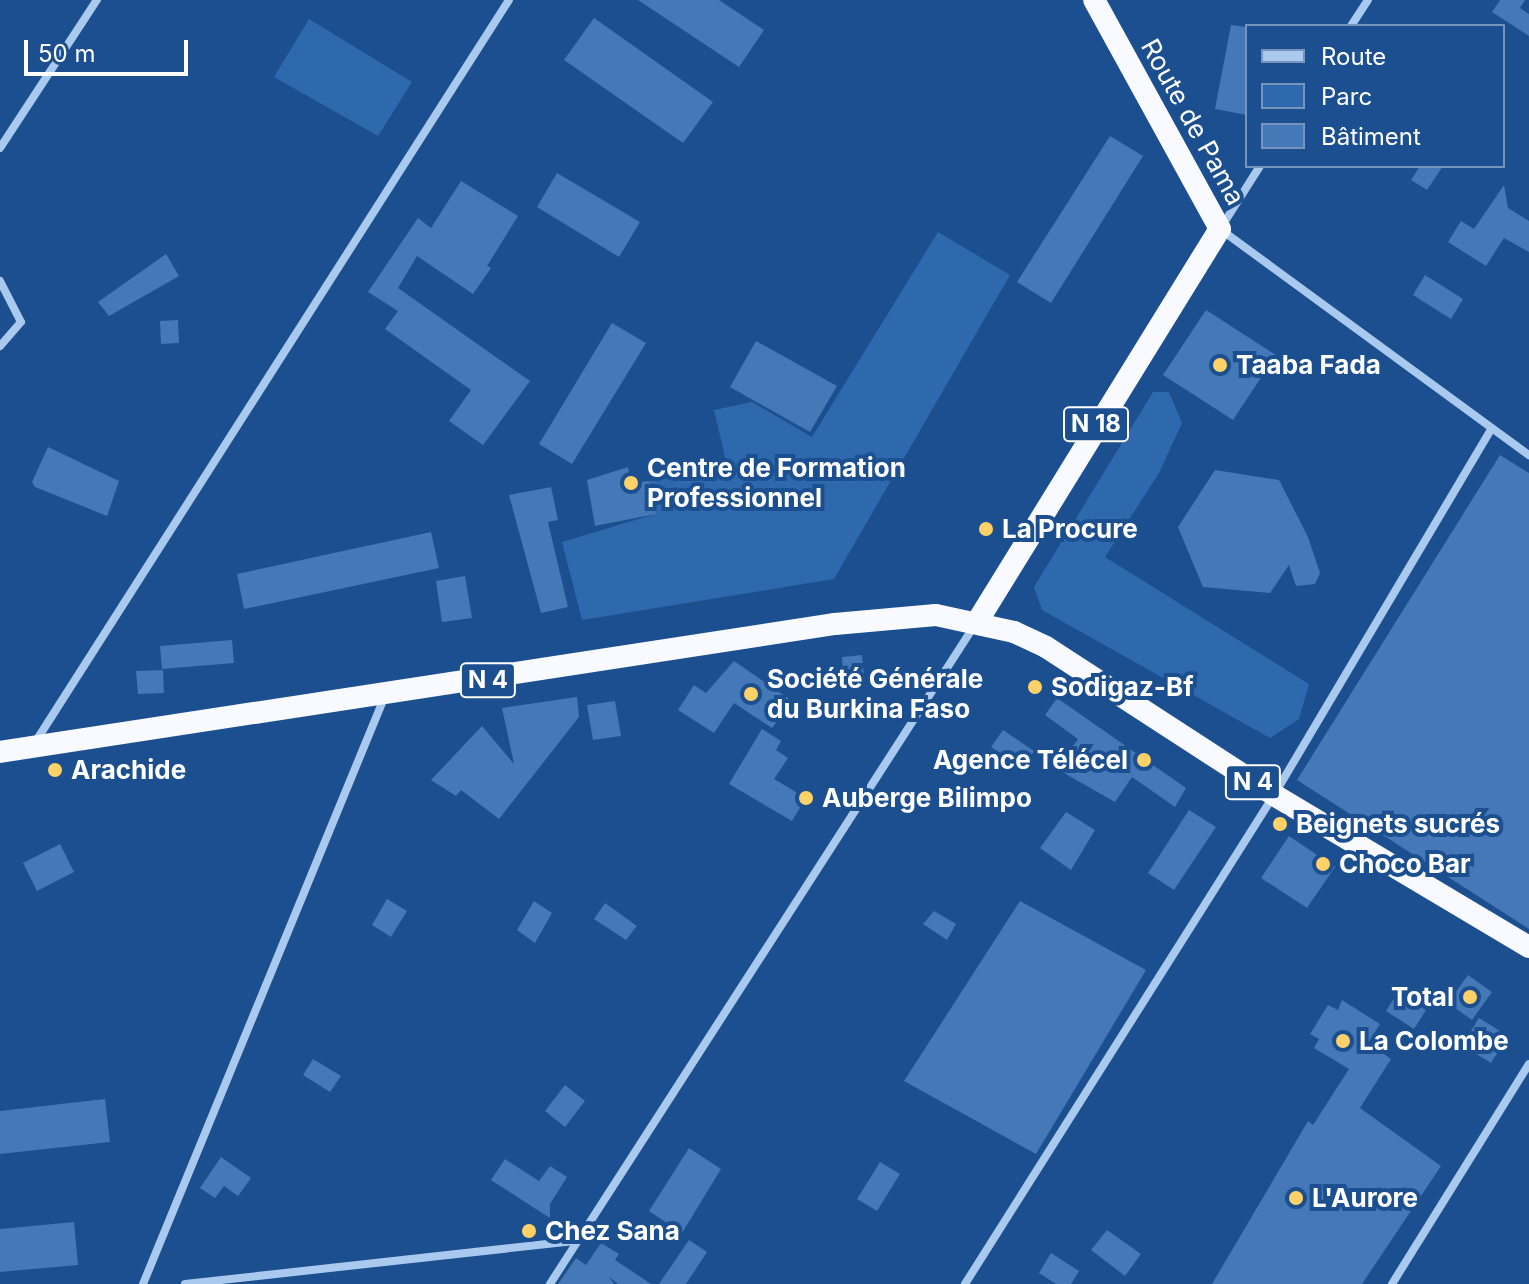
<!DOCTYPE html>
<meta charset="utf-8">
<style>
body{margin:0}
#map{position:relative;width:1529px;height:1284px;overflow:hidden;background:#1b4f8f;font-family:Inter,sans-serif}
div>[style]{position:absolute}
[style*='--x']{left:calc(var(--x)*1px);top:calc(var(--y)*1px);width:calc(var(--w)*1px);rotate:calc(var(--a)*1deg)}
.green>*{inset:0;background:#2e69ad}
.building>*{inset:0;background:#4478b7}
.minor>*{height:8px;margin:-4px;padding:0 4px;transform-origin:4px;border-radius:4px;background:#a9c9ee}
.trunk>*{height:22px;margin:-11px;padding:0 11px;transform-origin:11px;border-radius:11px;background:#f8faff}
.dots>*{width:22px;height:22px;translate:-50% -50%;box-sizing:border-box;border:4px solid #1b4f8f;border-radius:50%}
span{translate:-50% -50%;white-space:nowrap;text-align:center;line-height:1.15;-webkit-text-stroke:8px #1b4f8f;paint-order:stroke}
.shield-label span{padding:2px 6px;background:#1b4f8f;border:2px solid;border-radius:6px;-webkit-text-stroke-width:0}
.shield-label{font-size:24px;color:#fff;font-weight:700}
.street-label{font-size:26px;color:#fff}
.poi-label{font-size:26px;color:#fff;font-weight:700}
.left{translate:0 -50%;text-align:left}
.right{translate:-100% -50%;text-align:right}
.legend{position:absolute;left:1245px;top:24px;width:260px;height:144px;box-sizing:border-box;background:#1b4f8f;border:2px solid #7695bc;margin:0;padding:10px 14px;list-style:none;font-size:24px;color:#fff}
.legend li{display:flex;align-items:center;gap:16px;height:40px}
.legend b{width:40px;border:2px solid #7695bc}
.scale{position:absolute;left:24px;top:40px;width:164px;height:36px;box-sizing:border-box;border:4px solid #fff;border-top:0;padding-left:10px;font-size:24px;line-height:28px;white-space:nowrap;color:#fff;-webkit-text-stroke:6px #1b4f8f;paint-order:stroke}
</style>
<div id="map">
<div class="green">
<div style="clip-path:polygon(309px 19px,412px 82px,378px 136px,274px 77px)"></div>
<div style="clip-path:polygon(938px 232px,1010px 275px,834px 579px,582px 620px,562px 542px,655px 514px,649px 481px,728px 470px,714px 410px,752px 402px,812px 437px)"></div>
<div style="clip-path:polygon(1153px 392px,1169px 392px,1182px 423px,1159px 473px,1105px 557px,1309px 684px,1299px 719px,1270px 738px,1042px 610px,1034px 587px)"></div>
</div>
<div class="building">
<div style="clip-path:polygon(638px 0,719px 0,764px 30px,739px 67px)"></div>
<div style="clip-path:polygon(1500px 0,1525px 0,1520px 8px,1529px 14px,1529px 36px,1492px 12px)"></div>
<div style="clip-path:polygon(594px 18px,713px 102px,683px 143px,564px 60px)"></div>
<div style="clip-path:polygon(1231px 25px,1247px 27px,1247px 115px,1215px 109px)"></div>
<div style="clip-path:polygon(1110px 136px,1143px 156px,1051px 303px,1017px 282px)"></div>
<div style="clip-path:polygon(1420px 166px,1443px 166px,1427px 190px,1411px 180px)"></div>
<div style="clip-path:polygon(557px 173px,640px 222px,619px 257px,537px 207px)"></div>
<div style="clip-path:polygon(461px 181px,518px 216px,487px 266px,491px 268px,473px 294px,417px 256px,398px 288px,530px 381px,483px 445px,449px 421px,471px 390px,385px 329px,398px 311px,368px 292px,418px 218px,431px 228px)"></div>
<div style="clip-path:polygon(1504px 185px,1508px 208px,1529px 221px,1529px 252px,1504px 238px,1486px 266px,1448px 242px,1461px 221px,1474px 229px)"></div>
<div style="clip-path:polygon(166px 254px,179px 276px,109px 316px,98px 302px)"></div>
<div style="clip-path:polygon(1425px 275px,1463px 299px,1451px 319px,1413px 295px)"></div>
<div style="clip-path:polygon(1206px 310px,1276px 355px,1233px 420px,1163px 375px)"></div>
<div style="clip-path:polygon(178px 320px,179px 343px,161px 344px,160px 321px)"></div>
<div style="clip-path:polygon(612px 323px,646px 343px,572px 464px,539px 444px)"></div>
<div style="clip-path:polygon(756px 341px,837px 386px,810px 432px,730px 387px)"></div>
<div style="clip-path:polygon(48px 447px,119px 481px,107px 516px,35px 487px,32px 482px)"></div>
<div style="clip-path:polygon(1500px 455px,1529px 473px,1529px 929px,1297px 780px)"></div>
<div style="clip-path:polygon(628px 467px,631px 483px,649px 481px,656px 514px,595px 526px,587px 480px)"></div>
<div style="clip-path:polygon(1215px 470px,1279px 480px,1308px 537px,1320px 573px,1315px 584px,1296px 586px,1289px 565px,1270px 593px,1203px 587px,1178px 527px)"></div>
<div style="clip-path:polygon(551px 487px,558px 520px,548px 522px,568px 607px,541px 613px,509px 495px)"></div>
<div style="clip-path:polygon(431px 532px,439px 568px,244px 609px,237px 574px)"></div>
<div style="clip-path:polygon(465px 576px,472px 618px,442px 622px,436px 581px)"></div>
<div style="clip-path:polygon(232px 640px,234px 663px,162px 669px,160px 646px)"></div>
<div style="clip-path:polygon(862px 655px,865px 687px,844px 689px,842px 657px)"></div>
<div style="clip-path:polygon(734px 661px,792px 701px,772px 728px,734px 703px,714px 733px,678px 710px,694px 685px,706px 693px)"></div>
<div style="clip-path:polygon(163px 670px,164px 693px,138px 694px,136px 671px)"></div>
<div style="clip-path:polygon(577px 697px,579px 717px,499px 819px,461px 790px,456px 796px,431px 780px,482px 726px,514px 764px,502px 708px)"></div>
<div style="clip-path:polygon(1057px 698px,1186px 788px,1175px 807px,1132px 777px,1115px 802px,1057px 769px,1078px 739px,1045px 715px)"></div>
<div style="clip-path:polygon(615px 701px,621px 736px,593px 740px,587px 705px)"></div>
<div style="clip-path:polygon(762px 729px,781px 741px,776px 750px,788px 758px,774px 779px,806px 798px,792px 821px,729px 784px)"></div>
<div style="clip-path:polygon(1003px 730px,1034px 751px,1023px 768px,991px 747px)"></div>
<div style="clip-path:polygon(1189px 810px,1216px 827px,1174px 890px,1148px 873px)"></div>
<div style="clip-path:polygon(1066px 812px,1095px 830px,1071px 870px,1040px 848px)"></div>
<div style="clip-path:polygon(1289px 836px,1335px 867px,1307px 908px,1261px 878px)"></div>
<div style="clip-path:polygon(60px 844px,74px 872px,37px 891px,23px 863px)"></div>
<div style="clip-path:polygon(387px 899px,407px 911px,391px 937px,372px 925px)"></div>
<div style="clip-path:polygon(534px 901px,552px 913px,535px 943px,517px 930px)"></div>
<div style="clip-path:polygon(1020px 901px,1146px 970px,1036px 1154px,904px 1081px)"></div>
<div style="clip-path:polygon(605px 903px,637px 926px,626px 940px,594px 919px)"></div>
<div style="clip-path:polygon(934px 911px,956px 924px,947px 940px,923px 924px)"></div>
<div style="clip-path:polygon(1468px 975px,1492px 992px,1472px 1020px,1448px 1003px)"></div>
<div style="clip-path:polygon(1398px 992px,1426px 1010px,1414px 1029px,1386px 1011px)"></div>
<div style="clip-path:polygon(1342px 1000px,1380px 1024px,1368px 1043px,1391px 1059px,1360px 1108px,1441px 1166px,1362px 1284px,1212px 1284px,1308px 1121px,1313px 1125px,1349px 1069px,1314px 1048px,1319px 1039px,1310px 1034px,1328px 1005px,1338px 1010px)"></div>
<div style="clip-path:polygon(1479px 1018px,1508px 1036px,1491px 1063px,1462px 1045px)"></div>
<div style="clip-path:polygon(313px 1059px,341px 1076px,330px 1092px,303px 1075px)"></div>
<div style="clip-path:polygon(565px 1085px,585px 1101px,565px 1127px,545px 1111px)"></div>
<div style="clip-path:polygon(105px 1099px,110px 1142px,0 1154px,0 1111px)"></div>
<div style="clip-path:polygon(689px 1148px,721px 1169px,682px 1233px,649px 1211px)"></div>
<div style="clip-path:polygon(221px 1157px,251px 1178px,238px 1196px,224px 1186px,215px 1198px,200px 1188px)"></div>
<div style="clip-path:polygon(505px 1159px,539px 1181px,550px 1166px,567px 1177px,550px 1204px,550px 1218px,491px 1180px)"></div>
<div style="clip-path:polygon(880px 1162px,900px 1174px,877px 1211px,857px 1199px)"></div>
<div style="clip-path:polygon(74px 1222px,78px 1265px,0 1272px,0 1229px)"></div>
<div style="clip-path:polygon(1107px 1230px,1141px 1254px,1125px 1276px,1091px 1250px)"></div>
<div style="clip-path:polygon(689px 1240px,707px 1252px,686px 1284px,659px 1284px)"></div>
<div style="clip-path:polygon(601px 1243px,619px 1254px,615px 1260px,651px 1284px,618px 1284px,609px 1277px,614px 1284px,558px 1284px,576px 1258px,586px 1265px)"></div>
<div style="clip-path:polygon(1051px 1253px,1079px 1271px,1071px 1284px,1056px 1284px,1039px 1273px)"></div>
</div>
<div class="minor">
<div style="--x:1351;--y:26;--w:31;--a:-57"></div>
<div style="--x:0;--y:148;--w:177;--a:-56.8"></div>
<div style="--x:1260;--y:166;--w:75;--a:122.4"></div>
<div style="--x:1220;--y:229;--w:383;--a:36.2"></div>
<div style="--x:0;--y:281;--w:46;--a:62.9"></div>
<div style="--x:21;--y:322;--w:32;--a:131"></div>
<div style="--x:36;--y:741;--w:879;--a:-57.45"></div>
<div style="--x:143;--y:1284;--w:634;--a:-67.64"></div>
<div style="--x:185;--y:1284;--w:394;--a:-6.3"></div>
<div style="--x:550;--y:1284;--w:783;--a:-57.2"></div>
<div style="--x:965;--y:1284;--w:578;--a:-57.71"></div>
<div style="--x:1274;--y:795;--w:425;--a:-59.3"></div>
<div style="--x:1392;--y:1284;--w:259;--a:-58.1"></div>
</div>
<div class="trunk">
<div style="--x:977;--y:622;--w:462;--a:-58.3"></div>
<div style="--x:1220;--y:229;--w:261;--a:-118.8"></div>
<div style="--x:0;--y:752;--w:845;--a:-8.72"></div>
<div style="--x:835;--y:624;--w:101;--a:-5.1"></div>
<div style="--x:936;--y:615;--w:80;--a:12.3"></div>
<div style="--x:1014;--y:632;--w:35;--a:25"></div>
<div style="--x:1046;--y:647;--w:272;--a:33"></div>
<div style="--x:1274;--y:795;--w:297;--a:30.8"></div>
</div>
<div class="dots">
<div style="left:1220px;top:365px;background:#ffd166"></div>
<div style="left:631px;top:483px;background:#ffd166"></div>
<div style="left:986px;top:529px;background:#ffd166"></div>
<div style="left:1035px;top:687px;background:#ffd166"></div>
<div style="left:751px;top:694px;background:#ffd166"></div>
<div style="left:1144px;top:760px;background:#ffd166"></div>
<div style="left:55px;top:770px;background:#ffd166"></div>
<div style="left:806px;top:798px;background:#ffd166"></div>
<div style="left:1280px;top:824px;background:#ffd166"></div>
<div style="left:1323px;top:864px;background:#ffd166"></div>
<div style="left:1470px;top:997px;background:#ffd166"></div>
<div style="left:1343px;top:1041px;background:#ffd166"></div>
<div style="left:1296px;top:1198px;background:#ffd166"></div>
<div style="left:529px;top:1231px;background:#ffd166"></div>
</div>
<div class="shield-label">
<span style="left:1096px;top:424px">N 18</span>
<span style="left:488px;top:680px">N 4</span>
<span style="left:1253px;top:782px">N 4</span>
</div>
<div class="street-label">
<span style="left:1193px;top:122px;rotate:61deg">Route de Pama</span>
</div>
<div class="poi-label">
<span class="left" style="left:1236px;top:365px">Taaba Fada</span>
<span class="left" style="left:647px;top:483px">Centre de Formation<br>Professionnel</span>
<span class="left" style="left:1002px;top:529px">La Procure</span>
<span class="left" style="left:767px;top:694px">Société Générale<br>du Burkina Faso</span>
<span class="left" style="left:1051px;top:687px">Sodigaz-Bf</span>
<span class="right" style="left:1128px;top:760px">Agence Télécel</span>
<span class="left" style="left:71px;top:770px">Arachide</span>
<span class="left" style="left:822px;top:798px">Auberge Bilimpo</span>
<span class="left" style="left:1296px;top:824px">Beignets sucrés</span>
<span class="left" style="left:1339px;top:864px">Choco Bar</span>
<span class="right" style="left:1454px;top:997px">Total</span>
<span class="left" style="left:1359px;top:1041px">La Colombe</span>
<span class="left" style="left:1312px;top:1198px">L'Aurore</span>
<span class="left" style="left:545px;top:1231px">Chez Sana</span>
</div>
<ul class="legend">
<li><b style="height:10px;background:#a9c9ee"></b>Route</li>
<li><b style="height:22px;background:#2e69ad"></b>Parc</li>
<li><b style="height:22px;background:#4478b7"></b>Bâtiment</li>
</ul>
<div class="scale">50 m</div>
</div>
